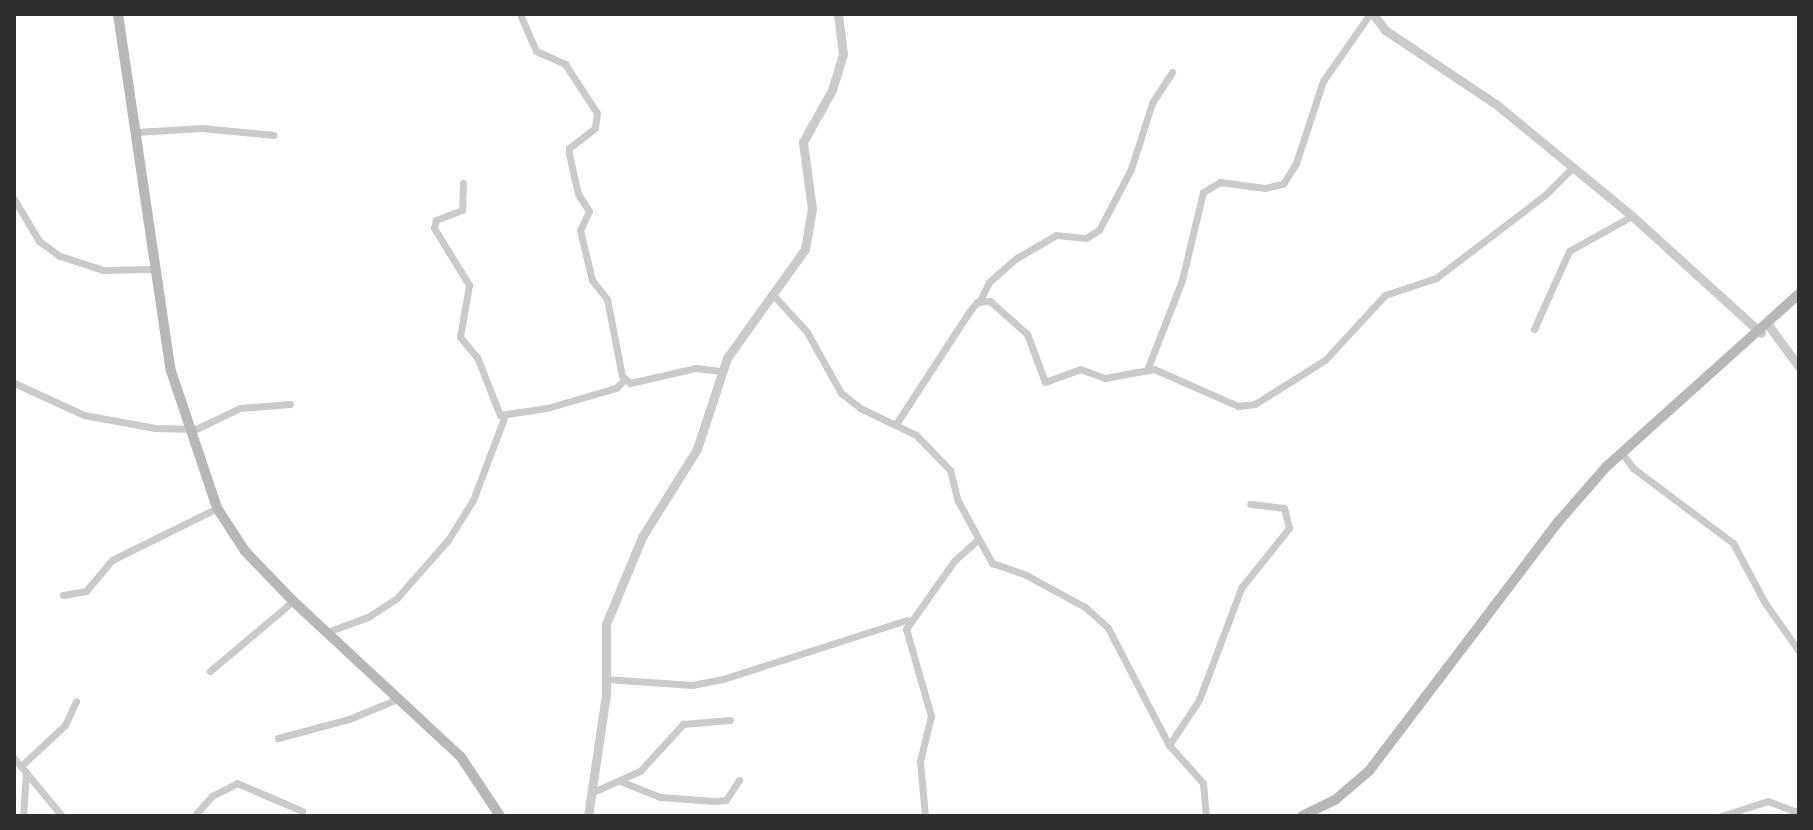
<!DOCTYPE html>
<style>
body{margin:0}
#map{position:relative;width:1813px;height:830px;overflow:hidden;background:#fff;font-family:"Fira Sans Condensed",sans-serif}
div>[style]{position:absolute}
[style*='--x']{left:calc(var(--x)*1px);top:calc(var(--y)*1px);width:calc(var(--w)*1px);rotate:calc(var(--a)*1deg)}
.minor>*{height:7px;margin:-3.5px;padding:0 3.5px;transform-origin:3.5px;border-radius:3.5px;background:#cacaca}
.tertiary>*{height:9px;margin:-4.5px;padding:0 4.5px;transform-origin:4.5px;border-radius:4.5px;background:#cacaca}
.secondary>*{height:10px;margin:-5px;padding:0 5px;transform-origin:5px;border-radius:5px;background:#b7b7b7}
span{translate:-50% -50%;white-space:nowrap;text-align:center;line-height:1.15;-webkit-text-stroke:8px #fff;paint-order:stroke}
.frame{position:absolute;inset:0;border:16px solid #2d2d2d;pointer-events:none}
</style>
<div id="map">
<div class="minor">
<div style="--x:520;--y:14;--w:40;--a:66.6"></div>
<div style="--x:536;--y:51;--w:32;--a:24"></div>
<div style="--x:565;--y:64;--w:59;--a:56.9"></div>
<div style="--x:597;--y:113;--w:15;--a:98"></div>
<div style="--x:595;--y:128;--w:33;--a:142"></div>
<div style="--x:569;--y:148;--w:6;--a:90"></div>
<div style="--x:569;--y:154;--w:41;--a:77.3"></div>
<div style="--x:578;--y:194;--w:20;--a:57"></div>
<div style="--x:589;--y:211;--w:21;--a:115"></div>
<div style="--x:580;--y:230;--w:51;--a:76.5"></div>
<div style="--x:592;--y:280;--w:24;--a:52"></div>
<div style="--x:607;--y:299;--w:78;--a:79"></div>
<div style="--x:622;--y:376;--w:11;--a:41"></div>
<div style="--x:630;--y:383;--w:68;--a:-12.8"></div>
<div style="--x:696;--y:368;--w:26;--a:7"></div>
<div style="--x:136;--y:132;--w:66;--a:-3.5"></div>
<div style="--x:202;--y:128;--w:72;--a:5.6"></div>
<div style="--x:463;--y:183;--w:27;--a:92"></div>
<div style="--x:462;--y:210;--w:28;--a:159"></div>
<div style="--x:436;--y:220;--w:8;--a:104"></div>
<div style="--x:434;--y:228;--w:67;--a:58.4"></div>
<div style="--x:469;--y:285;--w:53;--a:99.8"></div>
<div style="--x:460;--y:337;--w:26;--a:50"></div>
<div style="--x:477;--y:357;--w:62;--a:68.4"></div>
<div style="--x:500;--y:415;--w:48;--a:-8.5"></div>
<div style="--x:547;--y:408;--w:72;--a:-16.2"></div>
<div style="--x:616;--y:388;--w:11;--a:-45"></div>
<div style="--x:14;--y:199;--w:49;--a:59.2"></div>
<div style="--x:39;--y:241;--w:26;--a:36"></div>
<div style="--x:60;--y:256;--w:45;--a:18"></div>
<div style="--x:103;--y:270;--w:51;--a:-1.1"></div>
<div style="--x:775;--y:297;--w:47;--a:47.6"></div>
<div style="--x:807;--y:332;--w:70;--a:60.9"></div>
<div style="--x:841;--y:393;--w:24;--a:38"></div>
<div style="--x:860;--y:408;--w:62;--a:25.7"></div>
<div style="--x:916;--y:435;--w:49;--a:45.8"></div>
<div style="--x:950;--y:470;--w:32;--a:76"></div>
<div style="--x:958;--y:501;--w:71;--a:61.3"></div>
<div style="--x:992;--y:563;--w:36;--a:19"></div>
<div style="--x:1026;--y:575;--w:67;--a:28.5"></div>
<div style="--x:1085;--y:607;--w:31;--a:42"></div>
<div style="--x:1108;--y:628;--w:132;--a:62.5"></div>
<div style="--x:1169;--y:745;--w:51;--a:48.2"></div>
<div style="--x:1203;--y:783;--w:33;--a:85"></div>
<div style="--x:979;--y:302;--w:22;--a:-63"></div>
<div style="--x:989;--y:282;--w:37;--a:-41"></div>
<div style="--x:1017;--y:258;--w:45;--a:-30.5"></div>
<div style="--x:1056;--y:235;--w:30;--a:6"></div>
<div style="--x:1086;--y:238;--w:15;--a:-32"></div>
<div style="--x:1099;--y:230;--w:69;--a:-62.3"></div>
<div style="--x:1131;--y:169;--w:69;--a:-72.3"></div>
<div style="--x:1152;--y:103;--w:37;--a:-57"></div>
<div style="--x:1534;--y:329;--w:85;--a:-65.8"></div>
<div style="--x:1569;--y:251;--w:72;--a:-29.1"></div>
<div style="--x:1147;--y:370;--w:97;--a:-68.7"></div>
<div style="--x:1182;--y:280;--w:90;--a:-76.6"></div>
<div style="--x:1203;--y:192;--w:20;--a:-30"></div>
<div style="--x:1220;--y:182;--w:45;--a:7.6"></div>
<div style="--x:1265;--y:188;--w:18;--a:-13"></div>
<div style="--x:1283;--y:184;--w:25;--a:-58"></div>
<div style="--x:1296;--y:163;--w:86;--a:-71.8"></div>
<div style="--x:1323;--y:81;--w:82;--a:-55"></div>
<div style="--x:14;--y:383;--w:77;--a:24.6"></div>
<div style="--x:84;--y:415;--w:72;--a:10.4"></div>
<div style="--x:155;--y:428;--w:41;--a:1.4"></div>
<div style="--x:196;--y:429;--w:49;--a:-25.5"></div>
<div style="--x:240;--y:408;--w:50;--a:-4.6"></div>
<div style="--x:896;--y:424;--w:134;--a:-56.9"></div>
<div style="--x:969;--y:312;--w:13;--a:-51"></div>
<div style="--x:977;--y:302;--w:13;--a:-4"></div>
<div style="--x:990;--y:301;--w:50;--a:41.7"></div>
<div style="--x:1027;--y:334;--w:51;--a:69.4"></div>
<div style="--x:1045;--y:382;--w:37;--a:-20"></div>
<div style="--x:1080;--y:369;--w:27;--a:20"></div>
<div style="--x:1105;--y:378;--w:50;--a:-10.4"></div>
<div style="--x:1154;--y:369;--w:92;--a:23.8"></div>
<div style="--x:1238;--y:406;--w:17;--a:-7"></div>
<div style="--x:1255;--y:404;--w:83;--a:-32.2"></div>
<div style="--x:1325;--y:360;--w:88;--a:-47.3"></div>
<div style="--x:1385;--y:295;--w:54;--a:-18.4"></div>
<div style="--x:1436;--y:278;--w:137;--a:-37.3"></div>
<div style="--x:1545;--y:195;--w:38;--a:-45"></div>
<div style="--x:1622;--y:453;--w:19;--a:54"></div>
<div style="--x:1633;--y:468;--w:125;--a:36.9"></div>
<div style="--x:1733;--y:543;--w:68;--a:61.9"></div>
<div style="--x:1765;--y:603;--w:59;--a:54.7"></div>
<div style="--x:63;--y:595;--w:23;--a:-10"></div>
<div style="--x:86;--y:591;--w:40;--a:-50"></div>
<div style="--x:112;--y:560;--w:117;--a:-26.3"></div>
<div style="--x:327;--y:632;--w:44;--a:-20.1"></div>
<div style="--x:368;--y:617;--w:35;--a:-33"></div>
<div style="--x:397;--y:598;--w:77;--a:-48.7"></div>
<div style="--x:448;--y:540;--w:47;--a:-58"></div>
<div style="--x:473;--y:500;--w:88;--a:-69.3"></div>
<div style="--x:210;--y:671;--w:109;--a:-40.1"></div>
<div style="--x:606;--y:679;--w:86;--a:4"></div>
<div style="--x:692;--y:685;--w:32;--a:-11"></div>
<div style="--x:723;--y:679;--w:193;--a:-17.8"></div>
<div style="--x:278;--y:738;--w:73;--a:-15"></div>
<div style="--x:349;--y:719;--w:55;--a:-22.4"></div>
<div style="--x:1169;--y:745;--w:54;--a:-56.3"></div>
<div style="--x:1199;--y:700;--w:120;--a:-69.4"></div>
<div style="--x:1241;--y:588;--w:77;--a:-51.3"></div>
<div style="--x:1289;--y:528;--w:21;--a:-104"></div>
<div style="--x:1284;--y:508;--w:34;--a:-173"></div>
<div style="--x:14;--y:758;--w:75;--a:50.4"></div>
<div style="--x:21;--y:766;--w:60;--a:-43"></div>
<div style="--x:65;--y:725;--w:26;--a:-65"></div>
<div style="--x:620;--y:781;--w:43;--a:21.8"></div>
<div style="--x:660;--y:797;--w:55;--a:4.2"></div>
<div style="--x:715;--y:801;--w:11;--a:-5"></div>
<div style="--x:726;--y:800;--w:24;--a:-57"></div>
<div style="--x:593;--y:792;--w:51;--a:-24.1"></div>
<div style="--x:640;--y:771;--w:64;--a:-47.5"></div>
<div style="--x:683;--y:724;--w:47;--a:-4.9"></div>
<div style="--x:23;--y:816;--w:44;--a:-86.1"></div>
<div style="--x:194;--y:816;--w:27;--a:-48"></div>
<div style="--x:212;--y:796;--w:28;--a:-27"></div>
<div style="--x:237;--y:783;--w:71;--a:23.3"></div>
<div style="--x:925;--y:816;--w:55;--a:-95.2"></div>
<div style="--x:920;--y:761;--w:46;--a:-76.3"></div>
<div style="--x:931;--y:716;--w:91;--a:-106"></div>
<div style="--x:906;--y:629;--w:83;--a:-54.8"></div>
<div style="--x:954;--y:561;--w:30;--a:-42"></div>
<div style="--x:1721;--y:816;--w:49;--a:-17.7"></div>
<div style="--x:1768;--y:801;--w:33;--a:21"></div>
</div>
<div class="tertiary">
<div style="--x:1373;--y:14;--w:20;--a:53"></div>
<div style="--x:1385;--y:30;--w:135;--a:33.8"></div>
<div style="--x:1497;--y:105;--w:175;--a:39.4"></div>
<div style="--x:1632;--y:216;--w:174;--a:42.2"></div>
<div style="--x:1769;--y:326;--w:51;--a:53.8"></div>
<div style="--x:588;--y:816;--w:123;--a:-81.6"></div>
<div style="--x:606;--y:694;--w:70;--a:-90"></div>
<div style="--x:606;--y:624;--w:94;--a:-67.5"></div>
<div style="--x:642;--y:537;--w:104;--a:-58"></div>
<div style="--x:697;--y:449;--w:96;--a:-71.8"></div>
<div style="--x:727;--y:358;--w:134;--a:-54.4"></div>
<div style="--x:805;--y:249;--w:41;--a:-80.1"></div>
<div style="--x:812;--y:209;--w:68;--a:-97.7"></div>
<div style="--x:803;--y:142;--w:60;--a:-60.9"></div>
<div style="--x:832;--y:90;--w:38;--a:-73"></div>
<div style="--x:843;--y:54;--w:40;--a:-97.1"></div>
</div>
<div class="secondary">
<div style="--x:118;--y:14;--w:361;--a:81.6"></div>
<div style="--x:171;--y:371;--w:145;--a:71.4"></div>
<div style="--x:217;--y:508;--w:51;--a:56.9"></div>
<div style="--x:245;--y:551;--w:69;--a:46.2"></div>
<div style="--x:293;--y:601;--w:229;--a:42.9"></div>
<div style="--x:461;--y:757;--w:71;--a:56.5"></div>
<div style="--x:1302;--y:816;--w:37;--a:-26"></div>
<div style="--x:1335;--y:800;--w:45;--a:-40.5"></div>
<div style="--x:1369;--y:771;--w:314;--a:-52.8"></div>
<div style="--x:1559;--y:521;--w:72;--a:-49"></div>
<div style="--x:1606;--y:467;--w:259;--a:-41.9"></div>
</div>
<div class="frame"></div>
</div>
